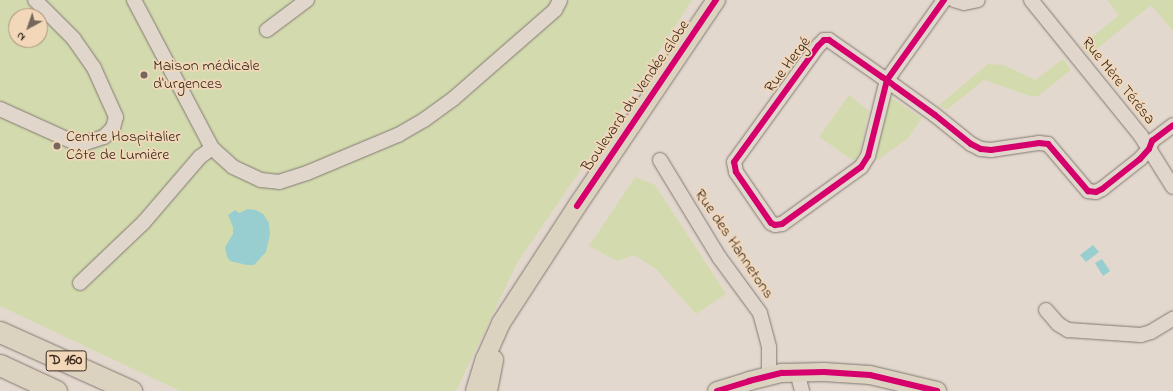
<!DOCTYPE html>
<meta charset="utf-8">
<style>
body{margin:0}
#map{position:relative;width:1173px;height:391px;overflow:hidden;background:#e3d8ce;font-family:"Indie Flower",sans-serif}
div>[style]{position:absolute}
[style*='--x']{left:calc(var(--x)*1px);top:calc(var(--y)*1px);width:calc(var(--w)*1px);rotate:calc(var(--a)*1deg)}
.green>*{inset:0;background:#d3dbae}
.water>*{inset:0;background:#98cecf}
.roads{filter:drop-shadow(0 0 1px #827972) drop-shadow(0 0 1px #827972)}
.minor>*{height:14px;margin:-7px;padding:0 7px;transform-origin:7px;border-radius:7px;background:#e0d6cc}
.major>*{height:18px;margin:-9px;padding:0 9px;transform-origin:9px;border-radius:9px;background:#dcd2c0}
.highway>*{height:21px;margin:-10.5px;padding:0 10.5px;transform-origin:10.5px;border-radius:10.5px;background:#dcd2c0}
.cycleway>*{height:6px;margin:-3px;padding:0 3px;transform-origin:3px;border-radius:3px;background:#d6006c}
.dots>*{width:11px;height:11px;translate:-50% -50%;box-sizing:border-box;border:2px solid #f2d8b9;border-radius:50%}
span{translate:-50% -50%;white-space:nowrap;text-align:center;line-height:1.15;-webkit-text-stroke:3.5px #f2d8b9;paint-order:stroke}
.shield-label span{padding:1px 3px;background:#f2d8b9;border:1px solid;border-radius:3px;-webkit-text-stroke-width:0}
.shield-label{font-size:15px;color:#3b2a1e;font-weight:700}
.street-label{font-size:16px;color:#3b2a1e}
.poi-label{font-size:16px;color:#3b2a1e}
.left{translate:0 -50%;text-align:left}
.north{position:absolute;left:8px;top:8px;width:40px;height:40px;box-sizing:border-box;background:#f2d8b9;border:1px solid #a9927b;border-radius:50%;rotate:220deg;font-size:11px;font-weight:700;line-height:16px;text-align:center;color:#3b2a1e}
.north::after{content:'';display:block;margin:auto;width:14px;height:18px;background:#76675c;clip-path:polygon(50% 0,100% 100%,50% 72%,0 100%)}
</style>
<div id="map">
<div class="green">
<div style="clip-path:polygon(evenodd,0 0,692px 0,618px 115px,517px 263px,456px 391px,180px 391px,0 306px,0 0,16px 16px,40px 16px,40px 40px,16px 40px,16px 16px)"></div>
<div style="clip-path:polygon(1107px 0,1173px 0,1173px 31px,1151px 5px,1089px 55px,1081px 46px,1119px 15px)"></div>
<div style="clip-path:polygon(1063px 59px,1071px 70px,1038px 96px,1030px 96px,984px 80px,948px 109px,944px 109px,939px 105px,988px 64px,1004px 65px,1035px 80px)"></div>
<div style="clip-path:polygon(849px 95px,869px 111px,860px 153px,854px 161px,819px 137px)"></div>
<div style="clip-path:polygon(890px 97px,922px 118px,908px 138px,878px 160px,873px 158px,887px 98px)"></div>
<div style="clip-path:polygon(635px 177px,655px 185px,726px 294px,696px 314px,656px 269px,634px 255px,617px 261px,589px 246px)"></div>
</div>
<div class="water">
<div style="clip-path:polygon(248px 209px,256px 210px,263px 214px,269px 223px,270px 234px,266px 252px,254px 265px,247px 265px,230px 261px,227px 257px,225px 247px,233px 234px,233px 227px,228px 215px,235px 210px,239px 213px)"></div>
<div style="clip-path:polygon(1093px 245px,1099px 252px,1086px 262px,1080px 255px)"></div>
<div style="clip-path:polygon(1102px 259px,1110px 271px,1103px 276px,1095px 263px)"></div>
</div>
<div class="roads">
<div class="minor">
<div style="--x:134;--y:0;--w:167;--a:62.2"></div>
<div style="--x:212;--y:148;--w:28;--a:42"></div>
<div style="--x:233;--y:167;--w:31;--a:25"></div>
<div style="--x:261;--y:180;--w:18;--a:6"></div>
<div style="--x:279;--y:182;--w:29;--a:-18"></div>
<div style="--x:307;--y:173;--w:99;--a:-22.7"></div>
<div style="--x:398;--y:135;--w:30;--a:-30"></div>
<div style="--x:424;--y:120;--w:36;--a:-36"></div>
<div style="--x:453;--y:99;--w:135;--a:-41.1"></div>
<div style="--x:555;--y:10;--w:11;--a:-63"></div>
<div style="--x:944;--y:0;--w:98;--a:125.5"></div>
<div style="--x:887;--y:80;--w:78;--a:104"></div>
<div style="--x:868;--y:156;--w:13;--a:122"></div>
<div style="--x:861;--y:167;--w:97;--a:144.2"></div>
<div style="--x:782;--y:224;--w:7;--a:172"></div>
<div style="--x:775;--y:225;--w:4;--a:-153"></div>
<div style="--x:771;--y:223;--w:62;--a:-124.5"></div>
<div style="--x:736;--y:172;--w:10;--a:-101"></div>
<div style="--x:734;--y:162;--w:143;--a:-54.1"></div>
<div style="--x:818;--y:46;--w:8;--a:-45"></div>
<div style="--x:824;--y:40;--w:5;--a:0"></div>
<div style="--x:829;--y:40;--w:65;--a:34.9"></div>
<div style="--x:882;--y:77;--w:6;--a:31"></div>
<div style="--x:887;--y:80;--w:11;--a:38"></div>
<div style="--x:896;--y:87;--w:48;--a:35.7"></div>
<div style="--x:935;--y:115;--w:46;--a:38.9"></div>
<div style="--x:971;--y:144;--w:11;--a:27"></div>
<div style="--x:981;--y:149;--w:10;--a:6"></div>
<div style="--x:991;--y:150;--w:49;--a:-8.3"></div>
<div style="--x:1039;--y:143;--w:9;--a:6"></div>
<div style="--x:1048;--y:144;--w:62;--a:49.6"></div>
<div style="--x:1088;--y:191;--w:8;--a:7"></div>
<div style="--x:1096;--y:192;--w:7;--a:-27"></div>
<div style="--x:1102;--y:189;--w:48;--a:-38.3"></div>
<div style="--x:1140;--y:159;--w:13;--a:-48"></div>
<div style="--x:1149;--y:149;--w:9;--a:-69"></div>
<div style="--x:1152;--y:141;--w:26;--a:-37"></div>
<div style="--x:954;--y:0;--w:10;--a:17"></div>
<div style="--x:964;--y:3;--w:14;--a:-12"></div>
<div style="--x:1031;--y:0;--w:175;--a:51"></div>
<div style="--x:1141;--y:136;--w:60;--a:57.9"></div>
<div style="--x:267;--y:30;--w:50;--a:-36.9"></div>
<div style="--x:0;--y:109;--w:80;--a:24.3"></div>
<div style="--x:73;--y:142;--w:12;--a:5"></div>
<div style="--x:85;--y:143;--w:20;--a:-18"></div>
<div style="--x:104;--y:137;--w:13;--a:-45"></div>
<div style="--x:113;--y:128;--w:11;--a:-75"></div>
<div style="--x:116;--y:117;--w:54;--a:-114.2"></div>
<div style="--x:94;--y:68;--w:35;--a:-125"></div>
<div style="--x:74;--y:39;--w:55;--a:-135"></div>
<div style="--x:660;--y:160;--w:114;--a:58.7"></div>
<div style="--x:719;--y:257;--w:69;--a:53.8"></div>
<div style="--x:760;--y:313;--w:35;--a:75"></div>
<div style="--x:769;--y:347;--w:29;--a:90"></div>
<div style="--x:80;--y:283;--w:88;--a:-43.6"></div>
<div style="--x:144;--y:222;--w:86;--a:-49.3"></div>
<div style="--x:200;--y:157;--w:15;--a:-37"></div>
<div style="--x:1046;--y:310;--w:18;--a:49"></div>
<div style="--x:1058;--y:324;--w:12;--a:31"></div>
<div style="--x:1068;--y:330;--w:73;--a:3.9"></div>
<div style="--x:1141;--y:335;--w:10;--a:-17"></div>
<div style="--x:1151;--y:332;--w:26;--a:-31"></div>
<div style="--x:797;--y:372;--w:20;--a:75"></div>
</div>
<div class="major">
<div style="--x:475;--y:391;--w:34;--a:-73"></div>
<div style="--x:485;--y:359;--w:39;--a:-66"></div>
<div style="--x:501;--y:323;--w:140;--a:-57"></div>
<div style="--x:577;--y:206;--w:249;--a:-56"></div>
<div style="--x:488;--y:391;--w:32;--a:-79"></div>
<div style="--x:717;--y:391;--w:34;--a:-17"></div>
<div style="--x:749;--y:381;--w:34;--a:-14"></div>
<div style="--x:782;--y:373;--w:42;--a:-1.4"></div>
<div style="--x:824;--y:372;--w:46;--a:3.7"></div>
<div style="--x:870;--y:375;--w:69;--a:13.4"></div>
</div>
<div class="highway">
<div style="--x:0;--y:332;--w:144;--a:24.2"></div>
<div style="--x:0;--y:365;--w:62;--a:24.9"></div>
</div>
</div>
<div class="cycleway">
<div style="--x:944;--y:0;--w:98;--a:125.5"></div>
<div style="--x:887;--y:80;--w:78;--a:104"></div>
<div style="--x:868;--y:156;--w:13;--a:122"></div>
<div style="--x:861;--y:167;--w:97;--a:144.2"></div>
<div style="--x:782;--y:224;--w:7;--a:172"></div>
<div style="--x:775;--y:225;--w:4;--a:-153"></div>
<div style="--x:771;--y:223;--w:62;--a:-124.5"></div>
<div style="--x:736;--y:172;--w:10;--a:-101"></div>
<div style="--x:734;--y:162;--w:143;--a:-54.1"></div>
<div style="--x:818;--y:46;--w:8;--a:-45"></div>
<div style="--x:824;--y:40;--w:5;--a:0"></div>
<div style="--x:829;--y:40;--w:65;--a:34.9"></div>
<div style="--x:882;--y:77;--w:6;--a:31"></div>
<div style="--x:887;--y:80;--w:11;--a:38"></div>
<div style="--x:896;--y:87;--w:48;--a:35.7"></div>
<div style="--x:935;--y:115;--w:46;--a:38.9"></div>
<div style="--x:971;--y:144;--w:11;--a:27"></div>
<div style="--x:981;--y:149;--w:10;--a:6"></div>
<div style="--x:991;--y:150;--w:49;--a:-8.3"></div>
<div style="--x:1039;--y:143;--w:9;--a:6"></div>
<div style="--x:1048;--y:144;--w:62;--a:49.6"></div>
<div style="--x:1088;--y:191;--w:8;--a:7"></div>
<div style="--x:1096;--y:192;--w:7;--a:-27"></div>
<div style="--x:1102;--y:189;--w:48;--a:-38.3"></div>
<div style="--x:1140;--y:159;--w:13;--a:-48"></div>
<div style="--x:1149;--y:149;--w:9;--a:-69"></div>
<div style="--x:1152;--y:141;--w:26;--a:-37"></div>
<div style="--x:577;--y:206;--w:249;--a:-56"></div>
<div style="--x:717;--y:391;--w:34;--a:-17"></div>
<div style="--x:749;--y:381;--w:34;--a:-14"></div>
<div style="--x:782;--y:373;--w:42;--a:-1.4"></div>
<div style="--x:824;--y:372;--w:46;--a:3.7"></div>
<div style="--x:870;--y:375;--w:69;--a:13.4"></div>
</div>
<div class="dots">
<div style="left:144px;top:75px;background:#76675c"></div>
<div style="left:57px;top:146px;background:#76675c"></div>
</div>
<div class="shield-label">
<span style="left:66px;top:361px">D 160</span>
</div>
<div class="street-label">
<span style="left:788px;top:65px;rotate:-53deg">Rue Hergé</span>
<span style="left:1118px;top:81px;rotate:51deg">Rue Mère Térésa</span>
<span style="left:636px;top:96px;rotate:-56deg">Boulevard du Vendée Globe</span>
<span style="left:734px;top:244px;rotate:56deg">Rue des Hannetons</span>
</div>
<div class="poi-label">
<span class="left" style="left:153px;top:75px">Maison médicale<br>d'urgences</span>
<span class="left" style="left:66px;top:146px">Centre Hospitalier<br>Côte de Lumière</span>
</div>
<div class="north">N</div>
</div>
